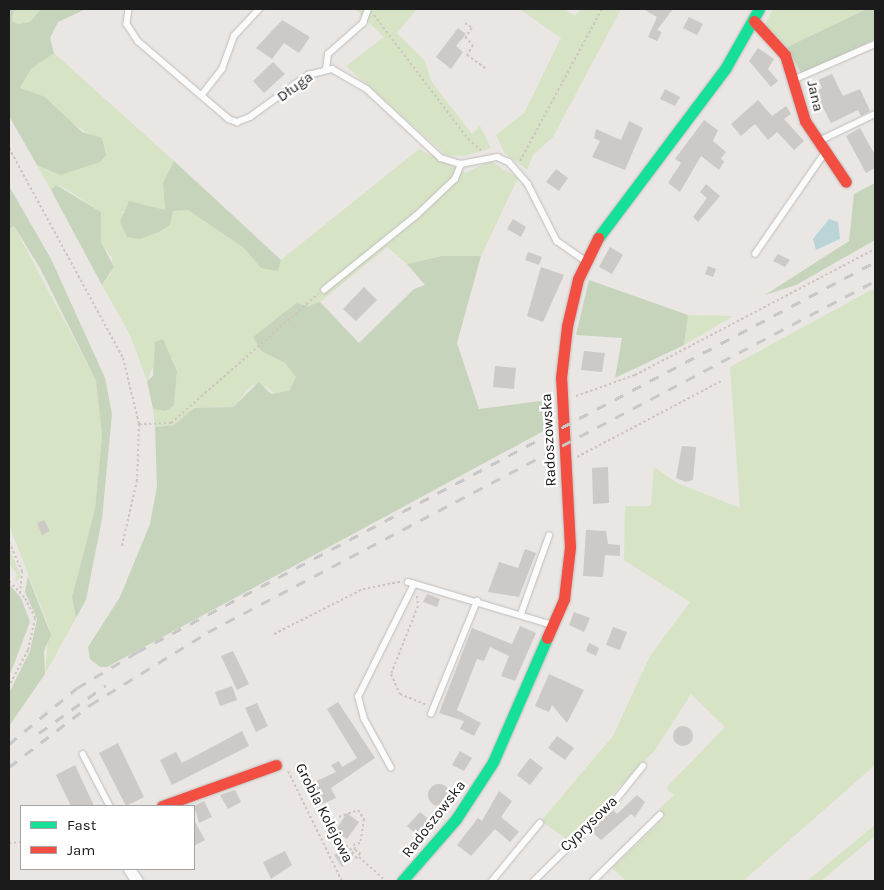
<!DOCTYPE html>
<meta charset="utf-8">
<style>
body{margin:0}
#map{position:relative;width:884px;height:890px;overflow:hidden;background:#e9e6e3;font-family:Karla,sans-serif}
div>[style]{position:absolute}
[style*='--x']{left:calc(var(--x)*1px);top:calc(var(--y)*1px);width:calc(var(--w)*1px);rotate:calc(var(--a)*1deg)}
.grass>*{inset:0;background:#d7e3c5}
.forest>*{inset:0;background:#c6d4bb}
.water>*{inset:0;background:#bad4d8}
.building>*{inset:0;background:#ccc9c6}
.round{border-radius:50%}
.path>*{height:2px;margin-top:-1px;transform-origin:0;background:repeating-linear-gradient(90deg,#cfc3c2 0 2.5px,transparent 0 5px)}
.roads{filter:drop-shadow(0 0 1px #bfbdbc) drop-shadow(0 0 1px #bfbdbc)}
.lane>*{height:5.5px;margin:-2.75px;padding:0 2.75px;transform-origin:2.75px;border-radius:2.75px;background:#fcfbfb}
.street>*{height:11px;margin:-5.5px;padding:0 5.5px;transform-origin:5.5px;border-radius:5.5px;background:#fcfbfb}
.fast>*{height:11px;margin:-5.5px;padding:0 5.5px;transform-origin:5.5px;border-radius:5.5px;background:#16e098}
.jam>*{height:11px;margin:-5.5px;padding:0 5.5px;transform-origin:5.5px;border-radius:5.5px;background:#f24e42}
.rail>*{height:3px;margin-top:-1.5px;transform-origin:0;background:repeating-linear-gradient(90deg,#c9c8c8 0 10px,transparent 0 20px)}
span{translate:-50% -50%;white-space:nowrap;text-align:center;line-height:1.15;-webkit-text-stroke:4.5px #fff;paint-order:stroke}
.street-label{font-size:15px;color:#1b1b1b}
.frame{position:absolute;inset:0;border:10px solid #1b1b1b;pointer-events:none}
.legend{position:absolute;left:20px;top:805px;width:175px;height:65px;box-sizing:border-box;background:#fff;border:1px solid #a4a4a4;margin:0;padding:6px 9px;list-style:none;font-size:15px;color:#1b1b1b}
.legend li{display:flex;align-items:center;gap:10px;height:25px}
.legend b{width:25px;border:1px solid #a4a4a4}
</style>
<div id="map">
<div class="grass">
<div style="clip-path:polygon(14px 9px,41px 9px,30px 22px,18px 24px,12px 21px)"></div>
<div style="clip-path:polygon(355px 9px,417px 9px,397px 33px,425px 61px,431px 81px,472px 134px,480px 126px,491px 148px,465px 156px,446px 155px,346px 66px,384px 37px)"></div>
<div style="clip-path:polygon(564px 9px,575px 16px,581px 9px,621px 9px,553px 137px,533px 155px,527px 170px,504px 152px,496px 135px,524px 113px,561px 38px,521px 10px)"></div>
<div style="clip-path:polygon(773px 9px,875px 9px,875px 10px,867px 9px,787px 47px,765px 24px)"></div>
<div style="clip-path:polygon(54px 53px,174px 161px,163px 183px,165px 211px,143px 204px,120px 213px,188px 210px,278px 271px,281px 260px,419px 149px,465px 173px,490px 161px,518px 178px,481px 256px,442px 256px,407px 264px,387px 247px,320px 302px,308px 306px,296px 303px,253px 337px,261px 351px,285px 363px,296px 377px,289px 391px,277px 396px,266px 386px,252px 385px,233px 407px,194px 408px,174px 425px,155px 427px,153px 409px,166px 411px,174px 405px,177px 371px,173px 358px,152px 369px,147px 381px,130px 335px,102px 285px,111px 274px,112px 258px,101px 242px,101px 212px,66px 189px,56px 185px,51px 190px,37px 165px,60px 175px,91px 135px,59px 115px,54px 104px,20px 88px,31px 69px)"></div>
<div style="clip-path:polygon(14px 226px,96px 381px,102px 435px,95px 509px,72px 597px,76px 618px,45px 674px,49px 627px,9px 525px,9px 229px)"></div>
<div style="clip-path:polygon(875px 288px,875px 765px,743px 881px,626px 881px,612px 868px,665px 817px,659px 809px,674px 795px,666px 788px,725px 727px,691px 694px,655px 750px,568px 840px,541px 821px,613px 736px,650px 656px,690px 602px,624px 560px,625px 506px,651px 506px,654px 467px,677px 483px,740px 508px,730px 367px)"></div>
<div style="clip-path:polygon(688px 315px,733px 316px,684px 345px)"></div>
<div style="clip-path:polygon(9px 548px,21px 576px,15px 582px,17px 574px,9px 564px)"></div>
<div style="clip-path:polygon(875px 825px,875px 836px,821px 881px,807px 881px)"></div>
</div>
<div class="forest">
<div style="clip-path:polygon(9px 9px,14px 9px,12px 21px,18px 24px,30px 22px,41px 9px,86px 9px,58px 22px,50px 38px,54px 53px,31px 69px,20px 88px,45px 97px,82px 132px,102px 138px,106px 155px,100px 162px,60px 175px,37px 165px,9px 116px)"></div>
<div style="clip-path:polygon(867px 9px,875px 10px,875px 39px,802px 75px,787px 47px)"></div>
<div style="clip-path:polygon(174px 161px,281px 260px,278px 271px,261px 268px,244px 248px,188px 210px,173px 211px,170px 225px,159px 232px,140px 239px,127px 237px,120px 222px,129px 201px,165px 210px,163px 183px)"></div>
<div style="clip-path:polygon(875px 183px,875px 240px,796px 285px,765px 295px,849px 241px,854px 194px)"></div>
<div style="clip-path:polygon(56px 185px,101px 212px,101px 242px,114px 267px,102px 285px,51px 190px)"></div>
<div style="clip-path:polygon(9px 186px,51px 259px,105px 378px,112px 414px,102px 519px,86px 600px,76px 618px,72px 597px,95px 509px,102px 435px,96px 381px,40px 268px,14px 226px,9px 229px)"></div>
<div style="clip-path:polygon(442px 256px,481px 256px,457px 343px,479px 409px,548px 400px,549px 428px,107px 667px,100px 667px,90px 659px,88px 647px,120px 597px,150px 524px,157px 487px,155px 427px,174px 425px,194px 408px,233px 407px,259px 382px,271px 394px,289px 391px,296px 377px,285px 363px,261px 351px,253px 337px,296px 303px,308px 306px,320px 302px,359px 343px,414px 289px,425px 285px,407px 264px)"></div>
<div style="clip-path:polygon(589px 280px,688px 315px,684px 345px,615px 378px,622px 338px,576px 335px)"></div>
<div style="clip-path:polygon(163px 339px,177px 371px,174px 405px,166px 411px,153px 409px,147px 381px,153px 376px,155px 342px)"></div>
<div style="clip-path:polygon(28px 576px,51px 635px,44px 651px,45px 674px,9px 726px,9px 693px,30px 651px,37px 619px,25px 592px)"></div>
<div style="clip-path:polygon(9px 584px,21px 598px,30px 622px,9px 677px)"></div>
</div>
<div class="water">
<div style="clip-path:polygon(829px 219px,838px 222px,840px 239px,816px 250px,813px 239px)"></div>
</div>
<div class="building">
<div style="clip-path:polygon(643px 9px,673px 9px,657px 30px,662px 32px,657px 41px,648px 37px,657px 17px)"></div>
<div style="clip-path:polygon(689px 17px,703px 24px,697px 35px,683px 28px)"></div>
<div style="clip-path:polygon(282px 20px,310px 37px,299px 53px,284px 43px,272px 59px,256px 48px)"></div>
<div style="clip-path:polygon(458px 28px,466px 34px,456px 46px,463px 52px,451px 69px,436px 57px)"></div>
<div style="clip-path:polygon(758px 48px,774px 59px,768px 69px,778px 81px,771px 87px,749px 61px)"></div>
<div style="clip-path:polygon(273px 62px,285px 74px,264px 93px,253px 81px)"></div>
<div style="clip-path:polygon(832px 74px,843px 96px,860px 89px,870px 111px,861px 116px,858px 110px,831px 123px,815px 92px,822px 88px,818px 80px)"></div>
<div style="clip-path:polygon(665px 89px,680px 97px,675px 106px,660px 99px)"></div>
<div style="clip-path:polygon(758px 100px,772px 116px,786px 106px,791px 114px,784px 119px,804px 141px,794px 150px,777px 132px,768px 140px,755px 124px,741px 136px,731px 124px)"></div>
<div style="clip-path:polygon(704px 120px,718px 130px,713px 141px,726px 152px,721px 158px,724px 162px,719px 170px,701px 156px,680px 192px,668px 183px,681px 163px,675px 159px)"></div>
<div style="clip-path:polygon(629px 121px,643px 128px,625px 170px,592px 157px,600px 141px,594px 138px,596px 129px,621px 140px)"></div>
<div style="clip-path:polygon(860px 128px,875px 155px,875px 168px,866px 173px,846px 136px)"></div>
<div style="clip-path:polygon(556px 169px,568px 178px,559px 191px,546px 182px)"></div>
<div style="clip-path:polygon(706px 184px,720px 196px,698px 222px,693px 217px,707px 198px,700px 192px)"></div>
<div style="clip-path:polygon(513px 219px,526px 227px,521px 237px,507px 229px)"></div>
<div style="clip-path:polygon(610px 247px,623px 255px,612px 274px,599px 267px)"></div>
<div style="clip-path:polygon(528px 252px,542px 257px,539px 265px,525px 260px)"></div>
<div style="clip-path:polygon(778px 254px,790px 260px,785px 267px,773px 261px)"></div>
<div style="clip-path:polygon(708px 266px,716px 269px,713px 277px,705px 274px)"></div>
<div style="clip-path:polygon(541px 267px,564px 275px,543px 322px,527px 316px)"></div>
<div style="clip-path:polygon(364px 287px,377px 300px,356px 321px,343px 309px)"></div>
<div style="clip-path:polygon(584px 351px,605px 353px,602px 372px,581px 370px)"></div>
<div style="clip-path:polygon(495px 366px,516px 368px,514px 389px,493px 387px)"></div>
<div style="clip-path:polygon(682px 446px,696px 447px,693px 480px,686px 482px,676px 478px)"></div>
<div style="clip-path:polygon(608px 467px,609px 503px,593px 504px,592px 468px)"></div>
<div style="clip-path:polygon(44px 520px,50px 531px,42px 535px,37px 523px)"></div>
<div style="clip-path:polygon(586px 530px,606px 531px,608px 544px,620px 545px,620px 556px,605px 555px,603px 577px,583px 576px)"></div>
<div style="clip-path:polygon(525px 549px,536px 553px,519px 597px,488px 592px,499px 562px,518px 568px)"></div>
<div style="clip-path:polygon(427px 594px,440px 599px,437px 607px,423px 602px)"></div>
<div style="clip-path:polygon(574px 612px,590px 618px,584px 632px,569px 625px)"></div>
<div style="clip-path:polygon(520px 626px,536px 633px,515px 681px,501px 676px,509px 656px,490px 647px,484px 661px,477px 659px,457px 710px,481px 723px,474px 736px,460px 729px,464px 721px,439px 713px,472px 628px,512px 644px)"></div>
<div style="clip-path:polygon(613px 627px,627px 632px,620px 650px,606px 645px)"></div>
<div style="clip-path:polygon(589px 643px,599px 648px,596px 656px,586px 651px)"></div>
<div style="clip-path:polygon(233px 651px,249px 684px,237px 690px,221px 656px)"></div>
<div style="clip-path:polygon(549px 674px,584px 690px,567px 723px,552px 705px,549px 712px,535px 706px)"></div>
<div style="clip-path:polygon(232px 686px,237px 700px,220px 706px,215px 692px)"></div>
<div style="clip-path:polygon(338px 702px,375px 758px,331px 788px,336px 798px,320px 805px,310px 784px,336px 772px,331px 765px,339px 761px,342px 767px,357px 758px,327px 709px)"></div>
<div style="clip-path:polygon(257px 703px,268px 726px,256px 732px,245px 708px)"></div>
<div class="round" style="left:673px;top:726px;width:20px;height:20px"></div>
<div style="clip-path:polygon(242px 731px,249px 746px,172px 785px,160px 760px,176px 752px,182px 763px)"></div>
<div style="clip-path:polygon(557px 736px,574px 748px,565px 760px,548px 748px)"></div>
<div style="clip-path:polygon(118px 743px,144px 797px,126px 806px,99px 753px)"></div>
<div style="clip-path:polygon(460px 751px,472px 758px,464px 771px,452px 765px)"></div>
<div style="clip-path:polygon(530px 758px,543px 768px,530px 785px,517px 775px)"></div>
<div style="clip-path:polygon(75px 765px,94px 806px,71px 806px,56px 775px)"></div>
<div class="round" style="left:428px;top:784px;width:22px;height:22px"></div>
<div style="clip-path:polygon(235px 790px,241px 802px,228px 809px,220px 795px)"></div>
<div style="clip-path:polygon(499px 791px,512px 801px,501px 817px,519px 832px,510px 842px,495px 829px,471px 856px,457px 845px,478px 818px,482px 821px)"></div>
<div style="clip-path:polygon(637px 795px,645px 802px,635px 817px,631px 814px,601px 840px,591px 831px,613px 810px,617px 814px)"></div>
<div style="clip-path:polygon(204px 801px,212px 817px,199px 823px,194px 806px)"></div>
<div style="clip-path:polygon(420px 812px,433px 823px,420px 838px,407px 826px)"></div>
<div style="clip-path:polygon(347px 813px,359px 822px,347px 839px,335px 831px)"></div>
<div style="clip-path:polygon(194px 820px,205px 840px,194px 846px)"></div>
<div style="clip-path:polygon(285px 851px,292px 865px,271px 879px,263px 862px)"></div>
<div style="clip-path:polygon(341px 851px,349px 862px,342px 867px,334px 855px)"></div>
</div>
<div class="path">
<div style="--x:374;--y:15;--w:156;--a:52.8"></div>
<div style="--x:468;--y:139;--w:18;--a:41"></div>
<div style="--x:465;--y:23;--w:9;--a:36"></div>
<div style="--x:472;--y:28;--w:11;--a:128"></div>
<div style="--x:465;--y:37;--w:11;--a:45"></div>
<div style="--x:473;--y:45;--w:12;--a:121"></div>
<div style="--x:467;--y:55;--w:24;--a:36"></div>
<div style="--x:9;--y:148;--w:239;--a:61.5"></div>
<div style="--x:123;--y:358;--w:68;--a:76.4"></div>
<div style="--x:139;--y:424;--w:56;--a:92"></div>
<div style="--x:137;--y:480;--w:68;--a:102.8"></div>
<div style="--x:520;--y:161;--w:173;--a:-61.7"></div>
<div style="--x:576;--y:396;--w:63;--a:-19.6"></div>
<div style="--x:635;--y:375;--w:271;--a:-27.7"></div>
<div style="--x:139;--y:424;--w:32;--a:-2"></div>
<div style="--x:171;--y:423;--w:196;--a:-41.3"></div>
<div style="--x:577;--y:457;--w:165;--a:-27.8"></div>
<div style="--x:9;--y:542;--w:32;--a:66"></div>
<div style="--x:22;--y:571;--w:22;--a:95"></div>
<div style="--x:9;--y:581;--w:23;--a:47"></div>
<div style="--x:25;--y:598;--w:22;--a:63"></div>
<div style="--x:35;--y:618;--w:33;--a:102"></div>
<div style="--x:28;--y:650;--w:41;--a:117.8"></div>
<div style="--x:417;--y:596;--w:10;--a:84"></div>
<div style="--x:418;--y:606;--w:73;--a:111.7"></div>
<div style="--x:391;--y:674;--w:22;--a:66"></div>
<div style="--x:400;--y:694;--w:29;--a:22"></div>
<div style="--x:274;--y:634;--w:100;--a:-26.8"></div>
<div style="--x:363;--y:589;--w:38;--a:-11"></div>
<div style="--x:288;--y:771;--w:123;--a:63.9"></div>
<div style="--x:339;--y:817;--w:20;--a:-20"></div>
<div style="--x:358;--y:810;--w:11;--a:56"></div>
<div style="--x:364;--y:819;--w:24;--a:99"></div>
<div style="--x:360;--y:843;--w:7;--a:164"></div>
<div style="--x:330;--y:833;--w:29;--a:38"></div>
<div style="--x:9;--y:843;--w:12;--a:-5"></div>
<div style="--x:355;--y:850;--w:6;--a:31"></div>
<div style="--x:360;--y:853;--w:6;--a:121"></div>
<div style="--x:357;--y:858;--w:6;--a:-141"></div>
<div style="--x:352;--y:854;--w:9;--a:-63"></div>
<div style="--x:359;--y:857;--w:36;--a:42"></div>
</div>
<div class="roads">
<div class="lane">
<div style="--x:129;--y:9;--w:15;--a:98"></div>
<div style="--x:127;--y:24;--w:20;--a:57"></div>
<div style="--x:138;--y:41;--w:120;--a:40.6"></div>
<div style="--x:229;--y:119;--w:9;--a:21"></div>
<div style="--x:237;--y:122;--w:14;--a:-21"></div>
<div style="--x:250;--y:117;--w:72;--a:-35.9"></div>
<div style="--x:308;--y:75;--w:25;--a:-14"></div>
<div style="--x:332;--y:69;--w:40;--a:29.7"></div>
<div style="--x:367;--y:89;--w:101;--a:43"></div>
<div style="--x:441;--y:158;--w:21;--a:17"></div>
<div style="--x:461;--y:164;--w:37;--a:-11"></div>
<div style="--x:497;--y:157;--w:13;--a:23"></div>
<div style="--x:509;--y:162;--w:29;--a:49"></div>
<div style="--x:528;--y:184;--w:64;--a:63"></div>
<div style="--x:557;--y:241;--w:35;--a:35"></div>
<div style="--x:326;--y:69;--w:15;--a:-82"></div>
<div style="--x:328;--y:54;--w:47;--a:-41.5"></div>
<div style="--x:363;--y:23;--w:15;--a:-70"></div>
<div style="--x:795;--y:79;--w:87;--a:-23.6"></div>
<div style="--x:201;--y:96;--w:34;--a:-52"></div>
<div style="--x:222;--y:69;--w:35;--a:-70"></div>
<div style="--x:234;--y:36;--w:37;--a:-47"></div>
<div style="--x:819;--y:141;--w:62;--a:-25.7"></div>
<div style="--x:755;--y:254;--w:121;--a:-55.4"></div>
<div style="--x:324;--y:290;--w:119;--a:-38.9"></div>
<div style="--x:417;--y:215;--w:52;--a:-43.5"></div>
<div style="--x:455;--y:179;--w:16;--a:-68"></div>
<div style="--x:408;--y:582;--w:150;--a:16.6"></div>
<div style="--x:521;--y:614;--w:83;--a:-70.3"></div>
<div style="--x:431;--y:714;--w:122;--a:-67.8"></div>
<div style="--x:83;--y:754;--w:59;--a:62.6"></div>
<div style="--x:391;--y:768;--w:56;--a:-118.9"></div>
<div style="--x:364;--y:719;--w:23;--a:-105"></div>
<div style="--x:358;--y:697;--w:126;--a:-63.6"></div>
<div style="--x:492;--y:881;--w:75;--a:-50.4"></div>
<div style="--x:534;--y:881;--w:112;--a:-44.6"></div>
<div style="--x:614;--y:802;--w:46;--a:-51.1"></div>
<div style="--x:593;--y:881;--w:94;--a:-44.6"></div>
</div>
<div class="street">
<div style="--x:129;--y:869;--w:14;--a:56"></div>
</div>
<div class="fast">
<div style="--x:598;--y:238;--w:211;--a:-53.1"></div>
<div style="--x:725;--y:69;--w:69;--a:-60.5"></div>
<div style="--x:402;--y:881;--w:82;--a:-48.9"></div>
<div style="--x:456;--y:819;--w:68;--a:-57"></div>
<div style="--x:493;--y:762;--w:135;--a:-66.5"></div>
</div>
<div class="jam">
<div style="--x:754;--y:21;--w:46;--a:47.6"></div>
<div style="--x:785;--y:55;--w:69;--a:73.1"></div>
<div style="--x:805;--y:121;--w:73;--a:56.1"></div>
<div style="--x:547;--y:638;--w:43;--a:-66.4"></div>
<div style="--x:564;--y:599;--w:52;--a:-83.4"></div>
<div style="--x:570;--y:547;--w:169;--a:-93"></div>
<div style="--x:561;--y:378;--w:52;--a:-83.4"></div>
<div style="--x:567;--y:326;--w:48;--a:-76.8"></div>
<div style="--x:578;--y:279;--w:46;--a:-64"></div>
<div style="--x:162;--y:806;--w:121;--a:-19.8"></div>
</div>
</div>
<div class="rail">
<div style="--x:39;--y:733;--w:82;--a:-35.6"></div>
<div style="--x:9;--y:744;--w:88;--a:-39.5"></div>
<div style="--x:77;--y:688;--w:70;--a:-31"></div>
<div style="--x:137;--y:652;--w:835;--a:-27.85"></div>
<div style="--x:9;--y:767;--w:102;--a:-37.4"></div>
<div style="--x:90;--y:705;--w:139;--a:-31.7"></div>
<div style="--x:208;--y:632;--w:754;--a:-27.76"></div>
</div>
<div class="street-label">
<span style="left:295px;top:87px;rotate:-36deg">Długa</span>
<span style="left:815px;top:96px;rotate:77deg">Jana</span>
<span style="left:549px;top:440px;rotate:-93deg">Radoszowska</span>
<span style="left:324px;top:813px;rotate:63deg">Grobla Kolejowa</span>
<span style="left:434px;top:819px;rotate:-52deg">Radoszowska</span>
<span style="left:589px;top:824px;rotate:-44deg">Cyprysowa</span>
</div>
<div class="frame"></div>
<ul class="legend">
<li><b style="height:6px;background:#16e098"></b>Fast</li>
<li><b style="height:6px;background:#f24e42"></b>Jam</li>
</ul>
</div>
